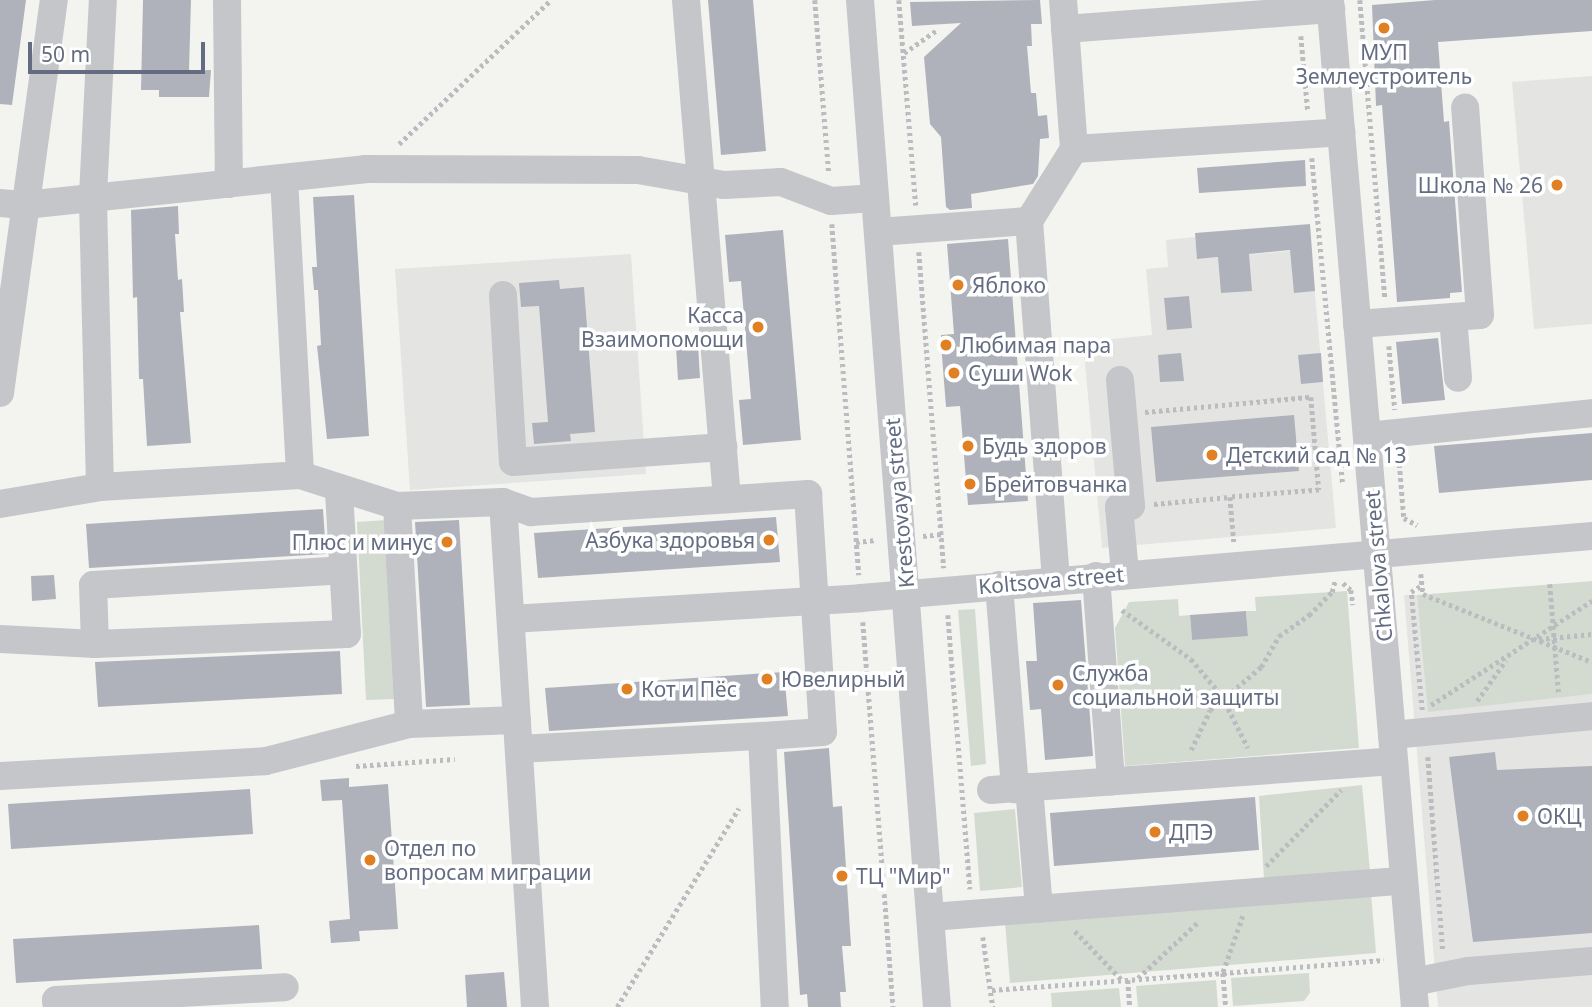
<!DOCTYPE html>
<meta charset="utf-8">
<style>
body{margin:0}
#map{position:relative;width:1592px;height:1007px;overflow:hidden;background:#f3f4f0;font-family:"Noto Sans",sans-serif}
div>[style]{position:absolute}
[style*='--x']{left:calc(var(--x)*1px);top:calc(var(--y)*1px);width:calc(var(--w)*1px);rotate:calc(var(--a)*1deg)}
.built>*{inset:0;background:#e4e5e3}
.green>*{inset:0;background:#d3dbd1}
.building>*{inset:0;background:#afb2ba}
.path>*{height:4.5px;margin-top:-2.25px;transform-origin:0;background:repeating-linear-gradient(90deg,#bbbcbf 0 3.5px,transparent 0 7px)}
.minor>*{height:28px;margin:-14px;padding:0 14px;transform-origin:14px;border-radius:14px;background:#c4c6ca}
.dots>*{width:19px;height:19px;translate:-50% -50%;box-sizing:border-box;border:4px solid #fff;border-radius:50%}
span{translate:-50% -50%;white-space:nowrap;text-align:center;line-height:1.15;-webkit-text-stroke:7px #fff;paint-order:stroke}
.poi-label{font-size:21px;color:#636c81}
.right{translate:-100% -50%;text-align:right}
.left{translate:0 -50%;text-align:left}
.street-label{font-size:21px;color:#636c81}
.scale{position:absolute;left:28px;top:42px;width:177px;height:32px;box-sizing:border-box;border:4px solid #636c81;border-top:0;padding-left:9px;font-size:21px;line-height:24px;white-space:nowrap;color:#636c81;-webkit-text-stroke:5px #fff;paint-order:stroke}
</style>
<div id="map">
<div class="built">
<div style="clip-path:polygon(1592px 76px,1592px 324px,1534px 329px,1512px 82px)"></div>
<div style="clip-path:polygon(1195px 237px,1198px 259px,1311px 249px,1336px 528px,1102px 548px,1083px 342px,1152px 335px,1146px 269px,1168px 267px,1166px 240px)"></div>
<div style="clip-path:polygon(631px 254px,646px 474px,410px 490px,395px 269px)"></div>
<div style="clip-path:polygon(1404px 595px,1417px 595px,1429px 711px,1592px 694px,1592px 1007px,1438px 1007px)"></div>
</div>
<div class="green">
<div style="clip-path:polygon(387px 520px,396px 699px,366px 700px,357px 522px)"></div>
<div style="clip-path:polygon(1592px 581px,1592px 694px,1428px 712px,1417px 595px)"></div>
<div style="clip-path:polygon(1347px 591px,1359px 748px,1125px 766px,1115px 628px,1129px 602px,1178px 599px,1179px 616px,1190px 615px,1192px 640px,1248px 635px,1246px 611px,1256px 611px,1255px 597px)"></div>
<div style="clip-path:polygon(975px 609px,986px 764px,971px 766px,958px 610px)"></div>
<div style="clip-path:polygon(1362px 785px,1370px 871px,1264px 879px,1259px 796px)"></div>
<div style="clip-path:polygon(1015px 809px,1022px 887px,980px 891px,974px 813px)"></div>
<div style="clip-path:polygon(1371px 893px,1376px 953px,1010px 983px,1005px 922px)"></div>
<div style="clip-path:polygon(1309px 973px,1310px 993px,1304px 1001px,1233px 1006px,1231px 978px)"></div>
<div style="clip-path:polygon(1216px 980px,1218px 1007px,1138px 1007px,1136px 986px)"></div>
<div style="clip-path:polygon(1119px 988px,1121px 1007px,1052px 1007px,1051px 993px)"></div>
</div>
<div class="building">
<div style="clip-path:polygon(0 0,26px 0,12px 105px,0 104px)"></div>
<div style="clip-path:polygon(143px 0,191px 0,189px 71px,211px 70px,209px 97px,159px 97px,159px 90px,141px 90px)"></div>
<div style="clip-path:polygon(708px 0,753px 0,766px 151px,721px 155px)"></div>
<div style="clip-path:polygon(1040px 0,1042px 24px,1031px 24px,1032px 46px,1027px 46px,1031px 93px,1036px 93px,1038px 116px,1047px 115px,1049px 138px,1040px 139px,1038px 176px,1033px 184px,971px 194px,972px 208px,950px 210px,946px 207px,941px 137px,930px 124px,924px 57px,961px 23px,912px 26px,910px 2px)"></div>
<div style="clip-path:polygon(1435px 0,1592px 0,1592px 31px,1438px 42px,1444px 122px,1449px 121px,1462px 292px,1450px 293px,1450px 298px,1397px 302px,1382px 105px,1376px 106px,1372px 5px)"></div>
<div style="clip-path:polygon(1305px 160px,1306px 186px,1199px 193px,1197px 168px)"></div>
<div style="clip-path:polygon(354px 195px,369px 436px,327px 439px,317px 346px,321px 345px,318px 290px,314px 290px,312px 267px,317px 267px,313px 197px)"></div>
<div style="clip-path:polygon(178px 206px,179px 234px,175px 234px,178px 280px,182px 279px,184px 312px,180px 312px,191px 443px,147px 446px,143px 379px,139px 379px,137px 297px,133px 298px,131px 210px)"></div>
<div style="clip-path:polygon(1310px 224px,1315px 291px,1294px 293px,1290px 250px,1249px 254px,1252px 291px,1221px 293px,1218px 257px,1197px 259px,1195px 233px)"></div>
<div style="clip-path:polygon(783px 230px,801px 440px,743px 445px,739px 400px,751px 399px,741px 281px,729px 282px,725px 235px)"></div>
<div style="clip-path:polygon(1008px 239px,1028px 501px,968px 505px,960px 406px,946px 407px,942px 356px,941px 335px,954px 334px,947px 244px)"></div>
<div style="clip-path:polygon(559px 280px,560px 289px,584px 287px,595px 432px,570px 434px,571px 441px,534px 444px,532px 423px,548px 422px,539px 306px,521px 307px,519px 283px)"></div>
<div style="clip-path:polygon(1189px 296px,1192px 328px,1167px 330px,1164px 298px)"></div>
<div style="clip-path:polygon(1438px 338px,1445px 400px,1402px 404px,1396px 342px)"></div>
<div style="clip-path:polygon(698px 345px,700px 378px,678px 380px,676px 347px)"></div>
<div style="clip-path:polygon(1181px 353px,1184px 381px,1160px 382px,1158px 355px)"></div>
<div style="clip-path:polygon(1321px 353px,1323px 382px,1301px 384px,1298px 355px)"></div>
<div style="clip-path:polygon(1294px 415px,1299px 471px,1156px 482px,1151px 427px)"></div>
<div style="clip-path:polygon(1592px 433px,1592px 480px,1439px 493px,1434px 446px)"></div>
<div style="clip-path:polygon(323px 509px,326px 554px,89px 568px,86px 524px)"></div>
<div style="clip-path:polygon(776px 517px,780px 562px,538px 578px,534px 533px)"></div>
<div style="clip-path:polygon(459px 520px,470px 705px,426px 707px,415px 522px)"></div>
<div style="clip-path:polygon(54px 575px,56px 599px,32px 601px,31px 576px)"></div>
<div style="clip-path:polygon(1081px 600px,1093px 756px,1045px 760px,1041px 709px,1030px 710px,1026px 661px,1037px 661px,1033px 603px)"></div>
<div style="clip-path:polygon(1246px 611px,1248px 636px,1192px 640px,1190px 615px)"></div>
<div style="clip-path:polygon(340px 651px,342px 694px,98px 707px,95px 662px)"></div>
<div style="clip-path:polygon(784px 672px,788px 716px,549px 731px,545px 688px)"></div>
<div style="clip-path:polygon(829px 748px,833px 807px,842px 806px,851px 946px,842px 946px,846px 992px,840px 992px,841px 1007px,808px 1007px,807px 994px,800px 995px,784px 752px)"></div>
<div style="clip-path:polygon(1495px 752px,1497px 770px,1592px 766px,1592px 933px,1473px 942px,1449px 757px)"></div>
<div style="clip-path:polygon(349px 778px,349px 787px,388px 784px,398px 929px,359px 931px,360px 941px,331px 943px,329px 921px,350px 919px,342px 800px,322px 801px,320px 780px)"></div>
<div style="clip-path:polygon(250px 789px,253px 834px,11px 849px,8px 804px)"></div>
<div style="clip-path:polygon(1255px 797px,1259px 850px,1054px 866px,1050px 813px)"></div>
<div style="clip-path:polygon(259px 925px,262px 969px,16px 983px,13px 939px)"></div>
<div style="clip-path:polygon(504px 972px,507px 1007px,467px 1007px,465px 975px)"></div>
</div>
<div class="path">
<div style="--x:815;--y:0;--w:175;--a:85.4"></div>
<div style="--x:899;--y:0;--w:206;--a:85.3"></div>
<div style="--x:1360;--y:0;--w:300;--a:85.2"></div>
<div style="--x:1301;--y:36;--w:75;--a:84.7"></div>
<div style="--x:904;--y:53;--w:40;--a:-34.9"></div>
<div style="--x:399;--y:144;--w:209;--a:-43.5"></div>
<div style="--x:1312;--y:158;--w:327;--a:84.6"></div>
<div style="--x:832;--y:224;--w:352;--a:85.6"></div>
<div style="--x:919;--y:252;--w:317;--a:85.5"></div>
<div style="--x:1389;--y:346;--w:64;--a:84.6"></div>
<div style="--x:1145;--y:412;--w:167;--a:-5.2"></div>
<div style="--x:1311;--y:397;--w:93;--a:85.1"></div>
<div style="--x:1319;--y:490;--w:89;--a:175.5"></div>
<div style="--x:1399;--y:457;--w:61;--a:85.3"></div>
<div style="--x:1404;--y:518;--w:15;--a:28"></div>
<div style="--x:1154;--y:504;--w:76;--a:-5.3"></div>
<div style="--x:1230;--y:497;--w:45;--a:84.9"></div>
<div style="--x:923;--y:536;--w:19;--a:-6"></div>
<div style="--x:856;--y:542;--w:20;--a:-6"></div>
<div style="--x:1421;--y:574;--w:20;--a:84"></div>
<div style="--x:1423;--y:594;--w:182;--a:21.9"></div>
<div style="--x:1343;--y:583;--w:11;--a:41"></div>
<div style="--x:1351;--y:590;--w:15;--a:82"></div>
<div style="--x:1550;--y:584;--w:111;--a:85.4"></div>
<div style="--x:1122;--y:610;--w:85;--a:35.4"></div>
<div style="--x:1191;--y:659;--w:48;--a:50"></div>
<div style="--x:1222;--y:696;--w:58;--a:63.4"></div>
<div style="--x:948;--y:615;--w:275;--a:85.4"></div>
<div style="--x:863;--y:622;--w:386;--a:85.5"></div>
<div style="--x:1539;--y:639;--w:53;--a:-5.4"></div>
<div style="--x:1477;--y:701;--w:50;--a:-54.7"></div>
<div style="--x:1431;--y:705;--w:192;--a:-32.9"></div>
<div style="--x:1422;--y:710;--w:119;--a:-95.3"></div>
<div style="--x:1411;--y:592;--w:13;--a:-32"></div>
<div style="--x:1191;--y:750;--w:44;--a:-64.6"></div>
<div style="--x:1210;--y:710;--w:67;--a:-40.1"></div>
<div style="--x:1261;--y:667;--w:36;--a:-60"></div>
<div style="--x:1279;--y:636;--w:37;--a:-35"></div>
<div style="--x:1309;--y:615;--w:33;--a:-45"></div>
<div style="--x:1332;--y:592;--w:11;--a:-75"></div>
<div style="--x:1428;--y:757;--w:194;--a:85.6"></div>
<div style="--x:356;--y:766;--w:99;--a:-4"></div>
<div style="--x:1266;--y:866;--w:107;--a:-45.4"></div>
<div style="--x:1243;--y:916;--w:60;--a:109.3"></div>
<div style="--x:1223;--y:973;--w:161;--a:-4.6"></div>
<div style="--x:1075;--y:931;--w:68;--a:46.2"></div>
<div style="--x:983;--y:937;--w:71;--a:81.9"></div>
<div style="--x:1138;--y:978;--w:82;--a:-43"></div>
<div style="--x:1128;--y:980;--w:27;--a:86"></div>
<div style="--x:992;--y:990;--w:232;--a:-4.2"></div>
<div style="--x:1223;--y:973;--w:34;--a:85"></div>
<div style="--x:617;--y:1007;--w:233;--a:-58.5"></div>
</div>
<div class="minor">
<div style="--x:227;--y:0;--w:184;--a:89.4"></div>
<div style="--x:686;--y:0;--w:501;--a:85.3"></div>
<div style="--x:860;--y:0;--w:1010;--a:85.63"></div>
<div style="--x:1330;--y:0;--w:1011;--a:85.18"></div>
<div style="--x:1065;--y:29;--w:267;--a:-4.3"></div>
<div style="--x:1074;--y:149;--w:268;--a:-3.6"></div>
<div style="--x:284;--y:178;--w:297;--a:86.9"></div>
<div style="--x:0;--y:203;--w:25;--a:5"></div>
<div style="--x:25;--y:205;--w:342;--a:-6"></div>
<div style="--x:365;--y:169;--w:273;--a:0.2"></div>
<div style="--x:638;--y:170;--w:87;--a:9.9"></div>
<div style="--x:724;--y:185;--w:57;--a:-3"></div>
<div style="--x:781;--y:182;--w:53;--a:20.8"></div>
<div style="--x:831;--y:201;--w:44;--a:-3.9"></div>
<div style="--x:878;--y:232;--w:151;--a:-4.2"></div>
<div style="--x:503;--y:295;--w:167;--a:86.6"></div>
<div style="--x:513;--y:462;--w:211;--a:-4.1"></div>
<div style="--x:1453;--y:317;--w:61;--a:85.3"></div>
<div style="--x:1357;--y:324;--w:123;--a:-4.2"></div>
<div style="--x:1480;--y:315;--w:208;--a:-94.1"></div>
<div style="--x:1120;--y:380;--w:126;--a:85"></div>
<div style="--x:1131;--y:506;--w:12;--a:175"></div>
<div style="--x:1119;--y:507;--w:66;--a:84.8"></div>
<div style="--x:0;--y:393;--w:397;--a:-82.2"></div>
<div style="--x:1367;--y:436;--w:226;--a:-5.8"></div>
<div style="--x:100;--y:487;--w:292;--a:-91.4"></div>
<div style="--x:93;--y:195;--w:195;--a:-87.1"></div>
<div style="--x:503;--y:502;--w:506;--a:86.37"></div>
<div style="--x:0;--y:504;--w:101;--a:-9.6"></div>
<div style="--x:100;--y:487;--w:200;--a:-3.4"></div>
<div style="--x:300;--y:475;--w:102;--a:17.7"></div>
<div style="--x:397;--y:506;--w:106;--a:-2.2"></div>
<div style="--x:503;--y:502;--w:30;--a:20"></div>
<div style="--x:531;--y:512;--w:278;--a:-3.7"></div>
<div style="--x:808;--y:494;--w:238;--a:86.4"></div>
<div style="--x:823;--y:732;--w:61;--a:176.2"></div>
<div style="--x:397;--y:506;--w:218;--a:86.8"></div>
<div style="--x:1096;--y:576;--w:206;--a:85.8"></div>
<div style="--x:1056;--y:580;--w:360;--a:-94.3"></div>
<div style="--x:1029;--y:221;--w:85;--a:-58"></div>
<div style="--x:1074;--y:149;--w:149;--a:-94.2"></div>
<div style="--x:999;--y:585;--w:205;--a:85.5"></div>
<div style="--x:511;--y:619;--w:351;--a:-3.4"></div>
<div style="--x:861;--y:598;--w:734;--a:-4.85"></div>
<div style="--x:0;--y:639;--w:95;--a:3"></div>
<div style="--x:95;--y:644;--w:252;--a:-2.3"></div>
<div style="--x:347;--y:634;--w:145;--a:-93.2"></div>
<div style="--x:95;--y:644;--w:59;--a:-91.9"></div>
<div style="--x:93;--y:585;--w:250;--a:-3.4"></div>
<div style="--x:1392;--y:735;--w:201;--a:-5.4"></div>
<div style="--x:519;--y:749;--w:243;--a:-3.1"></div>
<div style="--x:762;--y:736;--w:271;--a:87.3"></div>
<div style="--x:0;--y:776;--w:266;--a:-3.2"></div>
<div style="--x:266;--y:761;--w:148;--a:-14.5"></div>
<div style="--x:409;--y:724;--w:108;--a:-2.1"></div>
<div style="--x:1029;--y:787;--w:122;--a:85.3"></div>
<div style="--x:991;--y:790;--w:404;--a:-4.1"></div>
<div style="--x:931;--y:917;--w:474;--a:-4.4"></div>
<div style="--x:1413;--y:982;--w:56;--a:-11.3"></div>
<div style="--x:1468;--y:971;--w:124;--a:-4.6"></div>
<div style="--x:57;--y:1007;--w:7;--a:-98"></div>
<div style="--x:56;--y:1000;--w:229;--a:-3.2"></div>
</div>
<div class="dots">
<div style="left:1384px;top:28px;background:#e18023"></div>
<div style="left:1557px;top:185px;background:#e18023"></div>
<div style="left:958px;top:285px;background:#e18023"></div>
<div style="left:758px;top:327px;background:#e18023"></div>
<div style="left:946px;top:345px;background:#e18023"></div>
<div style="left:954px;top:373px;background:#e18023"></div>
<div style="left:968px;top:446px;background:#e18023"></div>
<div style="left:1212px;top:455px;background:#e18023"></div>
<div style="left:970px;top:484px;background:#e18023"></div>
<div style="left:769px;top:540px;background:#e18023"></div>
<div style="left:447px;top:542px;background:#e18023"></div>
<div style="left:767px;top:679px;background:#e18023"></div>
<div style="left:1058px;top:685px;background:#e18023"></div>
<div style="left:627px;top:689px;background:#e18023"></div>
<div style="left:1523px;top:816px;background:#e18023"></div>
<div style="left:1155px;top:832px;background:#e18023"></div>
<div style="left:370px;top:860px;background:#e18023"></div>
<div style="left:842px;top:876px;background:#e18023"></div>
</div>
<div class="poi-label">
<span style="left:1384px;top:64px">МУП<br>Землеустроитель</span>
<span class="right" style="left:1543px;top:185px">Школа № 26</span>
<span class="left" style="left:972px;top:285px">Яблоко</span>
<span class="right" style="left:744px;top:327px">Касса<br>Взаимопомощи</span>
<span class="left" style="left:960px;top:345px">Любимая пара</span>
<span class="left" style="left:968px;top:373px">Суши Wok</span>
<span class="left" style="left:982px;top:446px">Будь здоров</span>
<span class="left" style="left:1226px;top:455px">Детский сад № 13</span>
<span class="left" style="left:984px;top:484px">Брейтовчанка</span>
<span class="right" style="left:755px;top:540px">Азбука здоровья</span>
<span class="right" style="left:433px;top:542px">Плюс и минус</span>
<span class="left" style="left:1072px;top:685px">Служба<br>социальной защиты</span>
<span class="left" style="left:781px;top:679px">Ювелирный</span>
<span class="left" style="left:641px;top:689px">Кот и Пёс</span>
<span class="left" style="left:1537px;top:816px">ОКЦ</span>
<span class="left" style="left:1169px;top:832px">ДПЭ</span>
<span class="left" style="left:384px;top:860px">Отдел по<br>вопросам миграции</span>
<span class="left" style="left:856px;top:876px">ТЦ "Мир"</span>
</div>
<div class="street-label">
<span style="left:899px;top:503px;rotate:-95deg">Krestovaya street</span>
<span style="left:1378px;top:566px;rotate:-95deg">Chkalova street</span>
<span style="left:1051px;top:580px;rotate:-5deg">Koltsova street</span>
</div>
<div class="scale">50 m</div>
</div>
